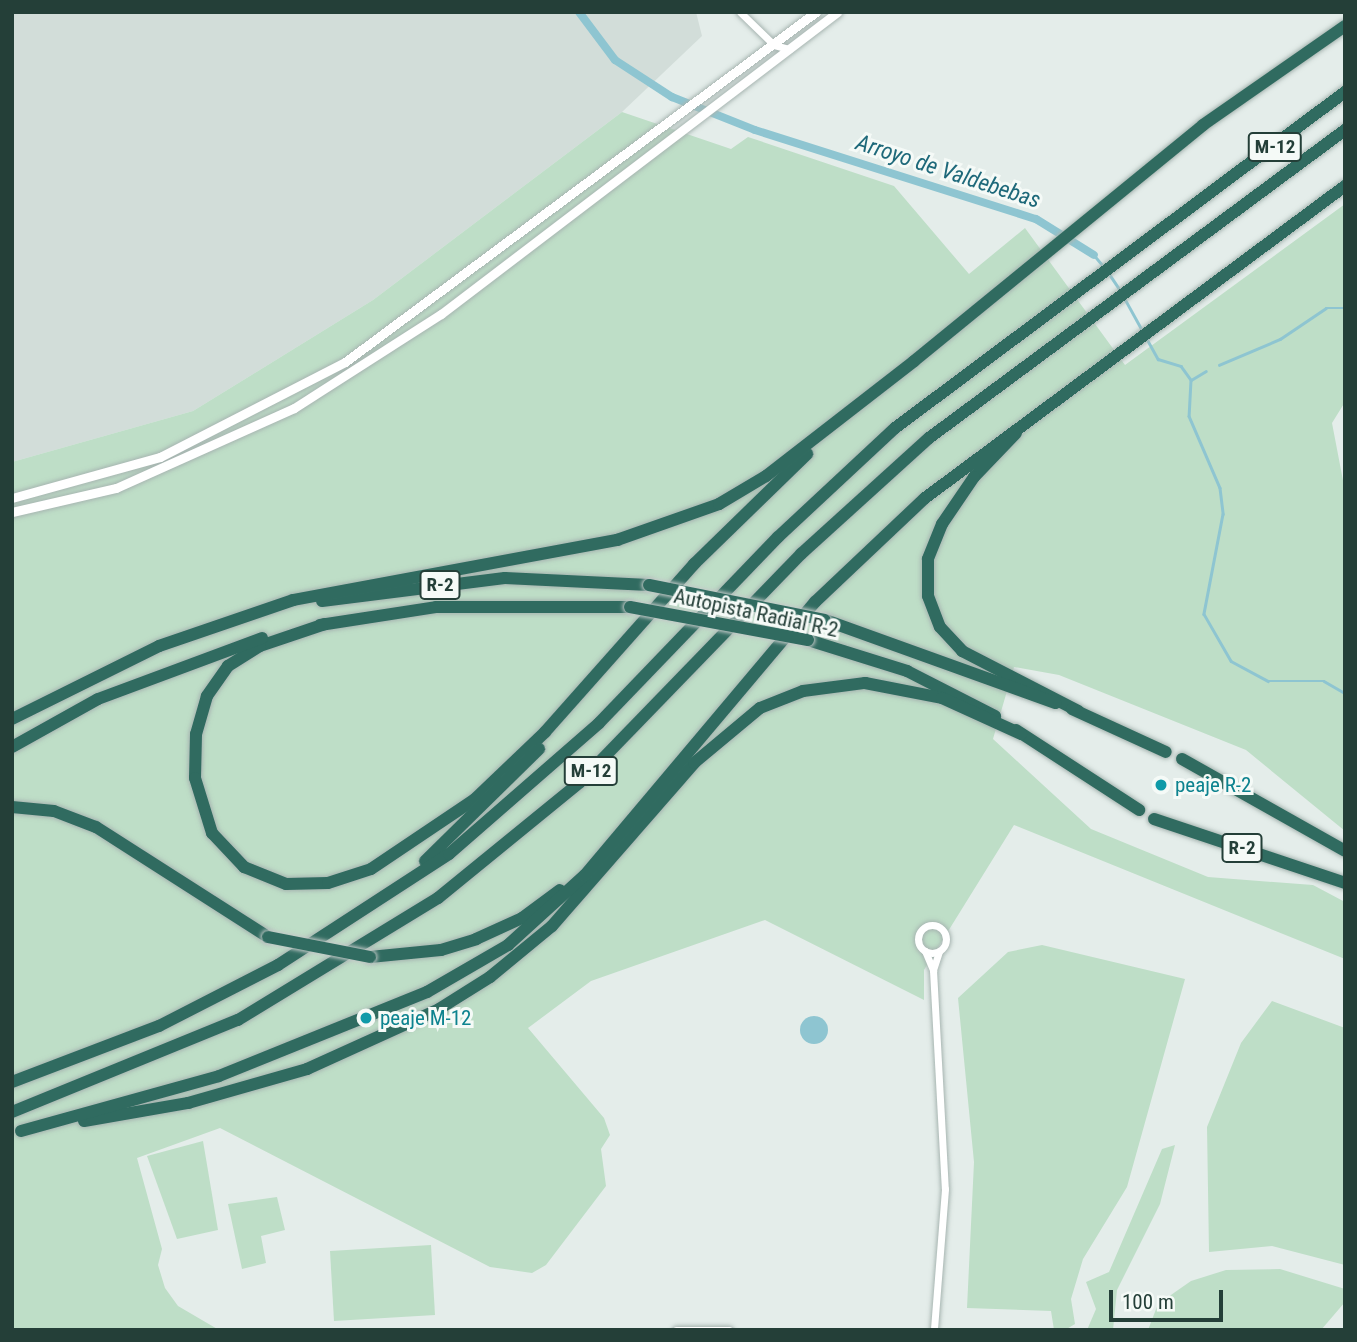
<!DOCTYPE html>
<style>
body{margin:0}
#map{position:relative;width:1357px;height:1342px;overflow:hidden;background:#e4edea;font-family:"Roboto Condensed",sans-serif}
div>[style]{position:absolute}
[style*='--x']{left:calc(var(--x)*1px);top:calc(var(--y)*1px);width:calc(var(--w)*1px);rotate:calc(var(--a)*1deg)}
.built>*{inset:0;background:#d2ddd9}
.green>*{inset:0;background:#bedec7}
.water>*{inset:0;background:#8ec5d1}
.round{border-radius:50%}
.stream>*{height:2.5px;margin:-1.25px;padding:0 1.25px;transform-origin:1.25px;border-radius:1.25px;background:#8ec5d1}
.canal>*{height:8px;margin:-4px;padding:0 4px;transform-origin:4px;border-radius:4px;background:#8ec5d1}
.roads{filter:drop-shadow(0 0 2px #a7b5b1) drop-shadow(0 0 2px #a7b5b1)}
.minor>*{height:7px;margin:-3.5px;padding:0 3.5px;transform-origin:3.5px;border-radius:3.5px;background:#fff}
.minor>.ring{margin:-3.5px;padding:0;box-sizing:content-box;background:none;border:7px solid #fff;border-radius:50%}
.tertiary>*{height:9px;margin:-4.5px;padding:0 4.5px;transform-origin:4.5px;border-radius:4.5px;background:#fff}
.motorway>*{height:12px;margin:-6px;padding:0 6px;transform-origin:6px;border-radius:6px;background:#306b60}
.bridges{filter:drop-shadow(0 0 2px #c2c9c7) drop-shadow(0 0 2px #c2c9c7)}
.motorway-bridge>*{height:12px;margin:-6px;padding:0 6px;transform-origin:6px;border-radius:6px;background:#306b60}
.dots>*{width:19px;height:19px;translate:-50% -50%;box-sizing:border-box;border:4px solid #f5faf7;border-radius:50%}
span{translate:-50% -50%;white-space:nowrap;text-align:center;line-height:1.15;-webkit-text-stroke:6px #f5faf7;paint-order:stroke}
.shield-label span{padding:2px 5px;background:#f5faf7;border:2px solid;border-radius:5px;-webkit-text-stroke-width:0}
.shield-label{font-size:19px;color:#243f38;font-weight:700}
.street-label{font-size:21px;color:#243f38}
.culture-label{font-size:21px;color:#0d838f}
.left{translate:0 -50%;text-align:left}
.water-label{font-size:23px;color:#1e697a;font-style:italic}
.frame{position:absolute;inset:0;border:14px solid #243f38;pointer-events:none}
.scale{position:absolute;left:1109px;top:1290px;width:114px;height:32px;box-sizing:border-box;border:4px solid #243f38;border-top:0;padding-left:9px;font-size:21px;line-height:24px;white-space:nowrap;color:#243f38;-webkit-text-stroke:5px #f5faf7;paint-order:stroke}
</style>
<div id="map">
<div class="built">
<div style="clip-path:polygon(12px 12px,696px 12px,702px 36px,622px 112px,373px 300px,193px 411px,12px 462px)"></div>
</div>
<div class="green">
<div style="clip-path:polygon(622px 112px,731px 149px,748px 137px,894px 186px,969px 274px,1025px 228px,1125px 365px,1345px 204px,1345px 402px,1332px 423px,1345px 491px,1345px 831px,1246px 750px,1059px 675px,1014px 667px,993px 739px,1091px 829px,1208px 877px,1313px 885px,1345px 902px,1345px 959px,1014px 825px,924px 970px,924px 1000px,765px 920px,591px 981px,528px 1028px,604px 1118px,610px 1135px,601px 1149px,606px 1186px,546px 1265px,532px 1273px,490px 1267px,220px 1128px,137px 1158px,162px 1249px,158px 1265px,165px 1288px,178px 1306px,219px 1330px,12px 1330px,12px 462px,193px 411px,373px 300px)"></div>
<div style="clip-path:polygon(1042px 945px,1185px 979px,1127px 1187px,1083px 1259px,1071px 1299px,1075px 1324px,1065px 1330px,1054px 1330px,1051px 1311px,967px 1308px,974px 1162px,958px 998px,1008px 952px)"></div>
<div style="clip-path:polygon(1272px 1001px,1345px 1028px,1345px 1265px,1272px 1246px,1209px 1252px,1207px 1127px,1241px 1043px)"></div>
<div style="clip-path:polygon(203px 1141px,218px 1230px,177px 1239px,147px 1156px)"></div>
<div style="clip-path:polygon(1175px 1145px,1160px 1204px,1117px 1290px,1113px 1330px,1087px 1330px,1096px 1309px,1086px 1282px,1109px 1272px,1162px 1149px)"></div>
<div style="clip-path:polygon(277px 1197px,285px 1230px,261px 1236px,266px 1263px,242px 1269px,228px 1204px)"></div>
<div style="clip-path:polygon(431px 1245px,435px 1315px,334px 1321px,330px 1251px)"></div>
<div style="clip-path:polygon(1280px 1269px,1345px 1289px,1345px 1302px,1321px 1330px,1148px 1330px,1158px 1304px,1191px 1281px,1226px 1270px)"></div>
</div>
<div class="water">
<div class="round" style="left:800px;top:1016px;width:28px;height:28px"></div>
</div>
<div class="stream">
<div style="--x:1094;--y:255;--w:16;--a:50"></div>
<div style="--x:1108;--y:272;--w:22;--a:56"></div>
<div style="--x:1125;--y:299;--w:35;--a:61"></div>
<div style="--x:1147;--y:339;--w:23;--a:61"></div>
<div style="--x:1158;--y:359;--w:24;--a:17"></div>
<div style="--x:1181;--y:366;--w:17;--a:54"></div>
<div style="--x:1191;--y:380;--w:36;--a:93"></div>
<div style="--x:1189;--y:416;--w:78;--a:66.7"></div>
<div style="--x:1220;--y:488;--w:26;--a:83"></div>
<div style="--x:1223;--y:514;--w:102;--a:100.8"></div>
<div style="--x:1204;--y:614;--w:54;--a:60.1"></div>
<div style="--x:1231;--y:661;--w:42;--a:28.4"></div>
<div style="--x:1268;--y:681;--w:56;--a:0"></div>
<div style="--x:1324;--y:681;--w:24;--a:30"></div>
<div style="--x:1219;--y:365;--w:66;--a:-23.1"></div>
<div style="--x:1280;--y:339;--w:55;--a:-34"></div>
<div style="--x:1326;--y:308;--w:19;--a:0"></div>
<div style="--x:1191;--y:380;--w:17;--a:-31"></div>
</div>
<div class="canal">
<div style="--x:579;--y:12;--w:60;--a:53.1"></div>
<div style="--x:615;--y:60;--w:68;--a:33"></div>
<div style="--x:672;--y:97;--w:89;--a:21.7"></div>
<div style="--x:755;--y:130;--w:295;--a:17.6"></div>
<div style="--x:1036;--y:219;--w:68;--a:31.8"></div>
</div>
<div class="roads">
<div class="minor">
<div style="--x:740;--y:12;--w:47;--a:44.1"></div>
<div style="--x:774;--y:45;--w:16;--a:15"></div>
<div class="ring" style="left:918px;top:925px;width:21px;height:21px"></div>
<div style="--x:925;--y:951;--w:21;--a:67"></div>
<div style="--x:933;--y:970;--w:20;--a:-72"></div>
<div style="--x:933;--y:970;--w:219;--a:86.9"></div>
<div style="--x:945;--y:1189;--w:141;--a:94.5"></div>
<div style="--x:676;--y:1330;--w:53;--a:0"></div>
</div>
<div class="tertiary">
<div style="--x:12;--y:498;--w:154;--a:-15.5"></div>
<div style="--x:160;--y:457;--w:208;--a:-27.2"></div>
<div style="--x:345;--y:362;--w:587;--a:-36.62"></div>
<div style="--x:12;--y:512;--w:107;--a:-13"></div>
<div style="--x:116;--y:488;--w:195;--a:-24.2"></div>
<div style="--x:294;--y:408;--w:174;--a:-32.6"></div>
<div style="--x:441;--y:314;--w:498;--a:-37.3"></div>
</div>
<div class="motorway">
<div style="--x:1016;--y:433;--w:61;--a:133.7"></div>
<div style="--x:974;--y:477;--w:57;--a:124.2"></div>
<div style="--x:942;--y:524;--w:38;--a:112"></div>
<div style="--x:928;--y:559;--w:37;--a:90"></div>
<div style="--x:928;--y:596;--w:33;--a:69"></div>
<div style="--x:940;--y:627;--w:33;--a:47"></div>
<div style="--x:962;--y:651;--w:131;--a:27.3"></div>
<div style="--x:322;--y:601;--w:184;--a:-7.2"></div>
<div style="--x:505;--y:578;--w:144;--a:2.8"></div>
<div style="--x:825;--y:620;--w:245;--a:19.8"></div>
<div style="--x:325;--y:624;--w:69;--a:161.3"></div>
<div style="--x:260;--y:646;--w:38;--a:148"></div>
<div style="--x:228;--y:666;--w:37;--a:125"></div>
<div style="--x:207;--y:696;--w:40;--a:106"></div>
<div style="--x:196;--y:734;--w:44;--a:91.3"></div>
<div style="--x:195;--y:778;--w:58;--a:72.8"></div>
<div style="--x:212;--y:833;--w:47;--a:46.7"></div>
<div style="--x:244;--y:867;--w:45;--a:22"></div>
<div style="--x:286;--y:884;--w:42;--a:-1.4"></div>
<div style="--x:328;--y:883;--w:45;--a:-18"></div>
<div style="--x:371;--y:869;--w:125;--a:-33.9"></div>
<div style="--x:475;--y:799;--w:97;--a:-43.7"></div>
<div style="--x:545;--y:732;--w:225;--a:-48.4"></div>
<div style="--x:694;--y:564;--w:158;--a:-44.2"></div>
<div style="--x:320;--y:625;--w:117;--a:-8.8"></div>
<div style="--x:436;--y:607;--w:194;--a:0"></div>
<div style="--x:808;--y:640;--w:104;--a:17.4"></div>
<div style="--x:907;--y:671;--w:99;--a:27.1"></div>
<div style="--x:1072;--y:709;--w:103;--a:24.6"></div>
<div style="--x:12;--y:719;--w:164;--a:-26.4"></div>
<div style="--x:159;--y:646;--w:142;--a:-18.9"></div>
<div style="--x:293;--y:600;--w:330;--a:-10.5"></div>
<div style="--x:617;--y:540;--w:108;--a:-19.4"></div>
<div style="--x:719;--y:504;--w:55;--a:-30.8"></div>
<div style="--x:766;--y:476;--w:187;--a:-37.8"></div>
<div style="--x:914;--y:361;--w:373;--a:-39.2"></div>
<div style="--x:1203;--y:125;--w:173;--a:-34.9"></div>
<div style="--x:1016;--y:730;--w:147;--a:33"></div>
<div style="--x:12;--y:747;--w:98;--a:-29.2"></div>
<div style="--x:98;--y:699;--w:175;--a:-20.4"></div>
<div style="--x:1182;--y:759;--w:187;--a:29.4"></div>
<div style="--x:12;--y:807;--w:42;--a:5.4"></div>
<div style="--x:54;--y:811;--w:45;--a:20.9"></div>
<div style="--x:96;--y:827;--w:204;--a:32.6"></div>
<div style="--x:1154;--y:819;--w:201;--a:18.5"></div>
<div style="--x:425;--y:861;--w:160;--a:-44.5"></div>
<div style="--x:370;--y:957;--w:71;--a:-5.6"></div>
<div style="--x:441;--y:950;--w:37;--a:-17"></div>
<div style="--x:476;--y:939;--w:51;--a:-24.5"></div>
<div style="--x:522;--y:918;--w:47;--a:-36.4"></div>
<div style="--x:12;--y:1082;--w:157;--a:-20.9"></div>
<div style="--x:159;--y:1026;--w:134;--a:-27.1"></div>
<div style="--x:278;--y:965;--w:204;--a:-33"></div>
<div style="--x:449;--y:854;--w:199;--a:-41.1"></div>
<div style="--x:599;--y:723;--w:258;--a:-46.1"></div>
<div style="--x:778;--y:537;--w:160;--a:-43"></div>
<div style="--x:895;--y:428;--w:562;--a:-36.75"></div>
<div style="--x:12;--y:1112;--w:244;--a:-22.2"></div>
<div style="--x:238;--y:1020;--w:234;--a:-31.4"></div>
<div style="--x:438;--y:898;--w:183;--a:-39.2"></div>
<div style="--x:580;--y:782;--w:318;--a:-45.9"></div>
<div style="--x:801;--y:554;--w:173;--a:-42.2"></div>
<div style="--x:929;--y:438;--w:518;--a:-36.52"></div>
<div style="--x:84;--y:1121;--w:106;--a:-9.8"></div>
<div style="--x:188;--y:1103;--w:124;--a:-15.9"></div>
<div style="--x:307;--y:1069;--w:145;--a:-24.4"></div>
<div style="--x:439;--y:1009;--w:60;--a:-32.1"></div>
<div style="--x:490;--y:977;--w:80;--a:-39.4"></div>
<div style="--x:552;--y:926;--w:216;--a:-48.9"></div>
<div style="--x:694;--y:763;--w:86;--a:-39.8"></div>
<div style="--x:760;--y:708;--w:46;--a:-21.6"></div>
<div style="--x:803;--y:691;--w:63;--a:-7.4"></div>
<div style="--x:865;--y:683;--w:78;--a:11"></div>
<div style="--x:942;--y:698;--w:87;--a:24.5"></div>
<div style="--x:21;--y:1131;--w:205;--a:-15.5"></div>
<div style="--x:219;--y:1076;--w:224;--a:-22"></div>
<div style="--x:427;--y:992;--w:94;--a:-30.1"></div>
<div style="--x:508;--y:945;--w:104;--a:-42.3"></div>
<div style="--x:585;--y:875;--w:357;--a:-49.9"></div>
<div style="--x:815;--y:602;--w:151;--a:-43.4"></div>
<div style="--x:925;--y:498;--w:523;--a:-36.61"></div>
</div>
</div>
<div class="bridges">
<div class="motorway-bridge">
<div style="--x:649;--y:585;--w:179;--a:11.2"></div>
<div style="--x:630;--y:607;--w:181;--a:10.5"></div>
<div style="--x:268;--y:937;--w:104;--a:11.1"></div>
</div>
</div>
<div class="dots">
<div style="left:1161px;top:785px;background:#0f9aa8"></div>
<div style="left:366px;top:1018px;background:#0f9aa8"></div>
</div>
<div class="shield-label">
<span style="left:1275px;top:147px">M-12</span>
<span style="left:440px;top:585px">R-2</span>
<span style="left:591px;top:771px">M-12</span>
<span style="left:1242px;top:848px">R-2</span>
</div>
<div class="street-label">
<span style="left:756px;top:613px;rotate:12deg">Autopista Radial R-2</span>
</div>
<div class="culture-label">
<span class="left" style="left:1175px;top:785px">peaje R-2</span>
<span class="left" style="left:380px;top:1018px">peaje M-12</span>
</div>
<div class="water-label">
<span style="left:948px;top:172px;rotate:18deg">Arroyo de Valdebebas</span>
</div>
<div class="frame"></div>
<div class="scale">100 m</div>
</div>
